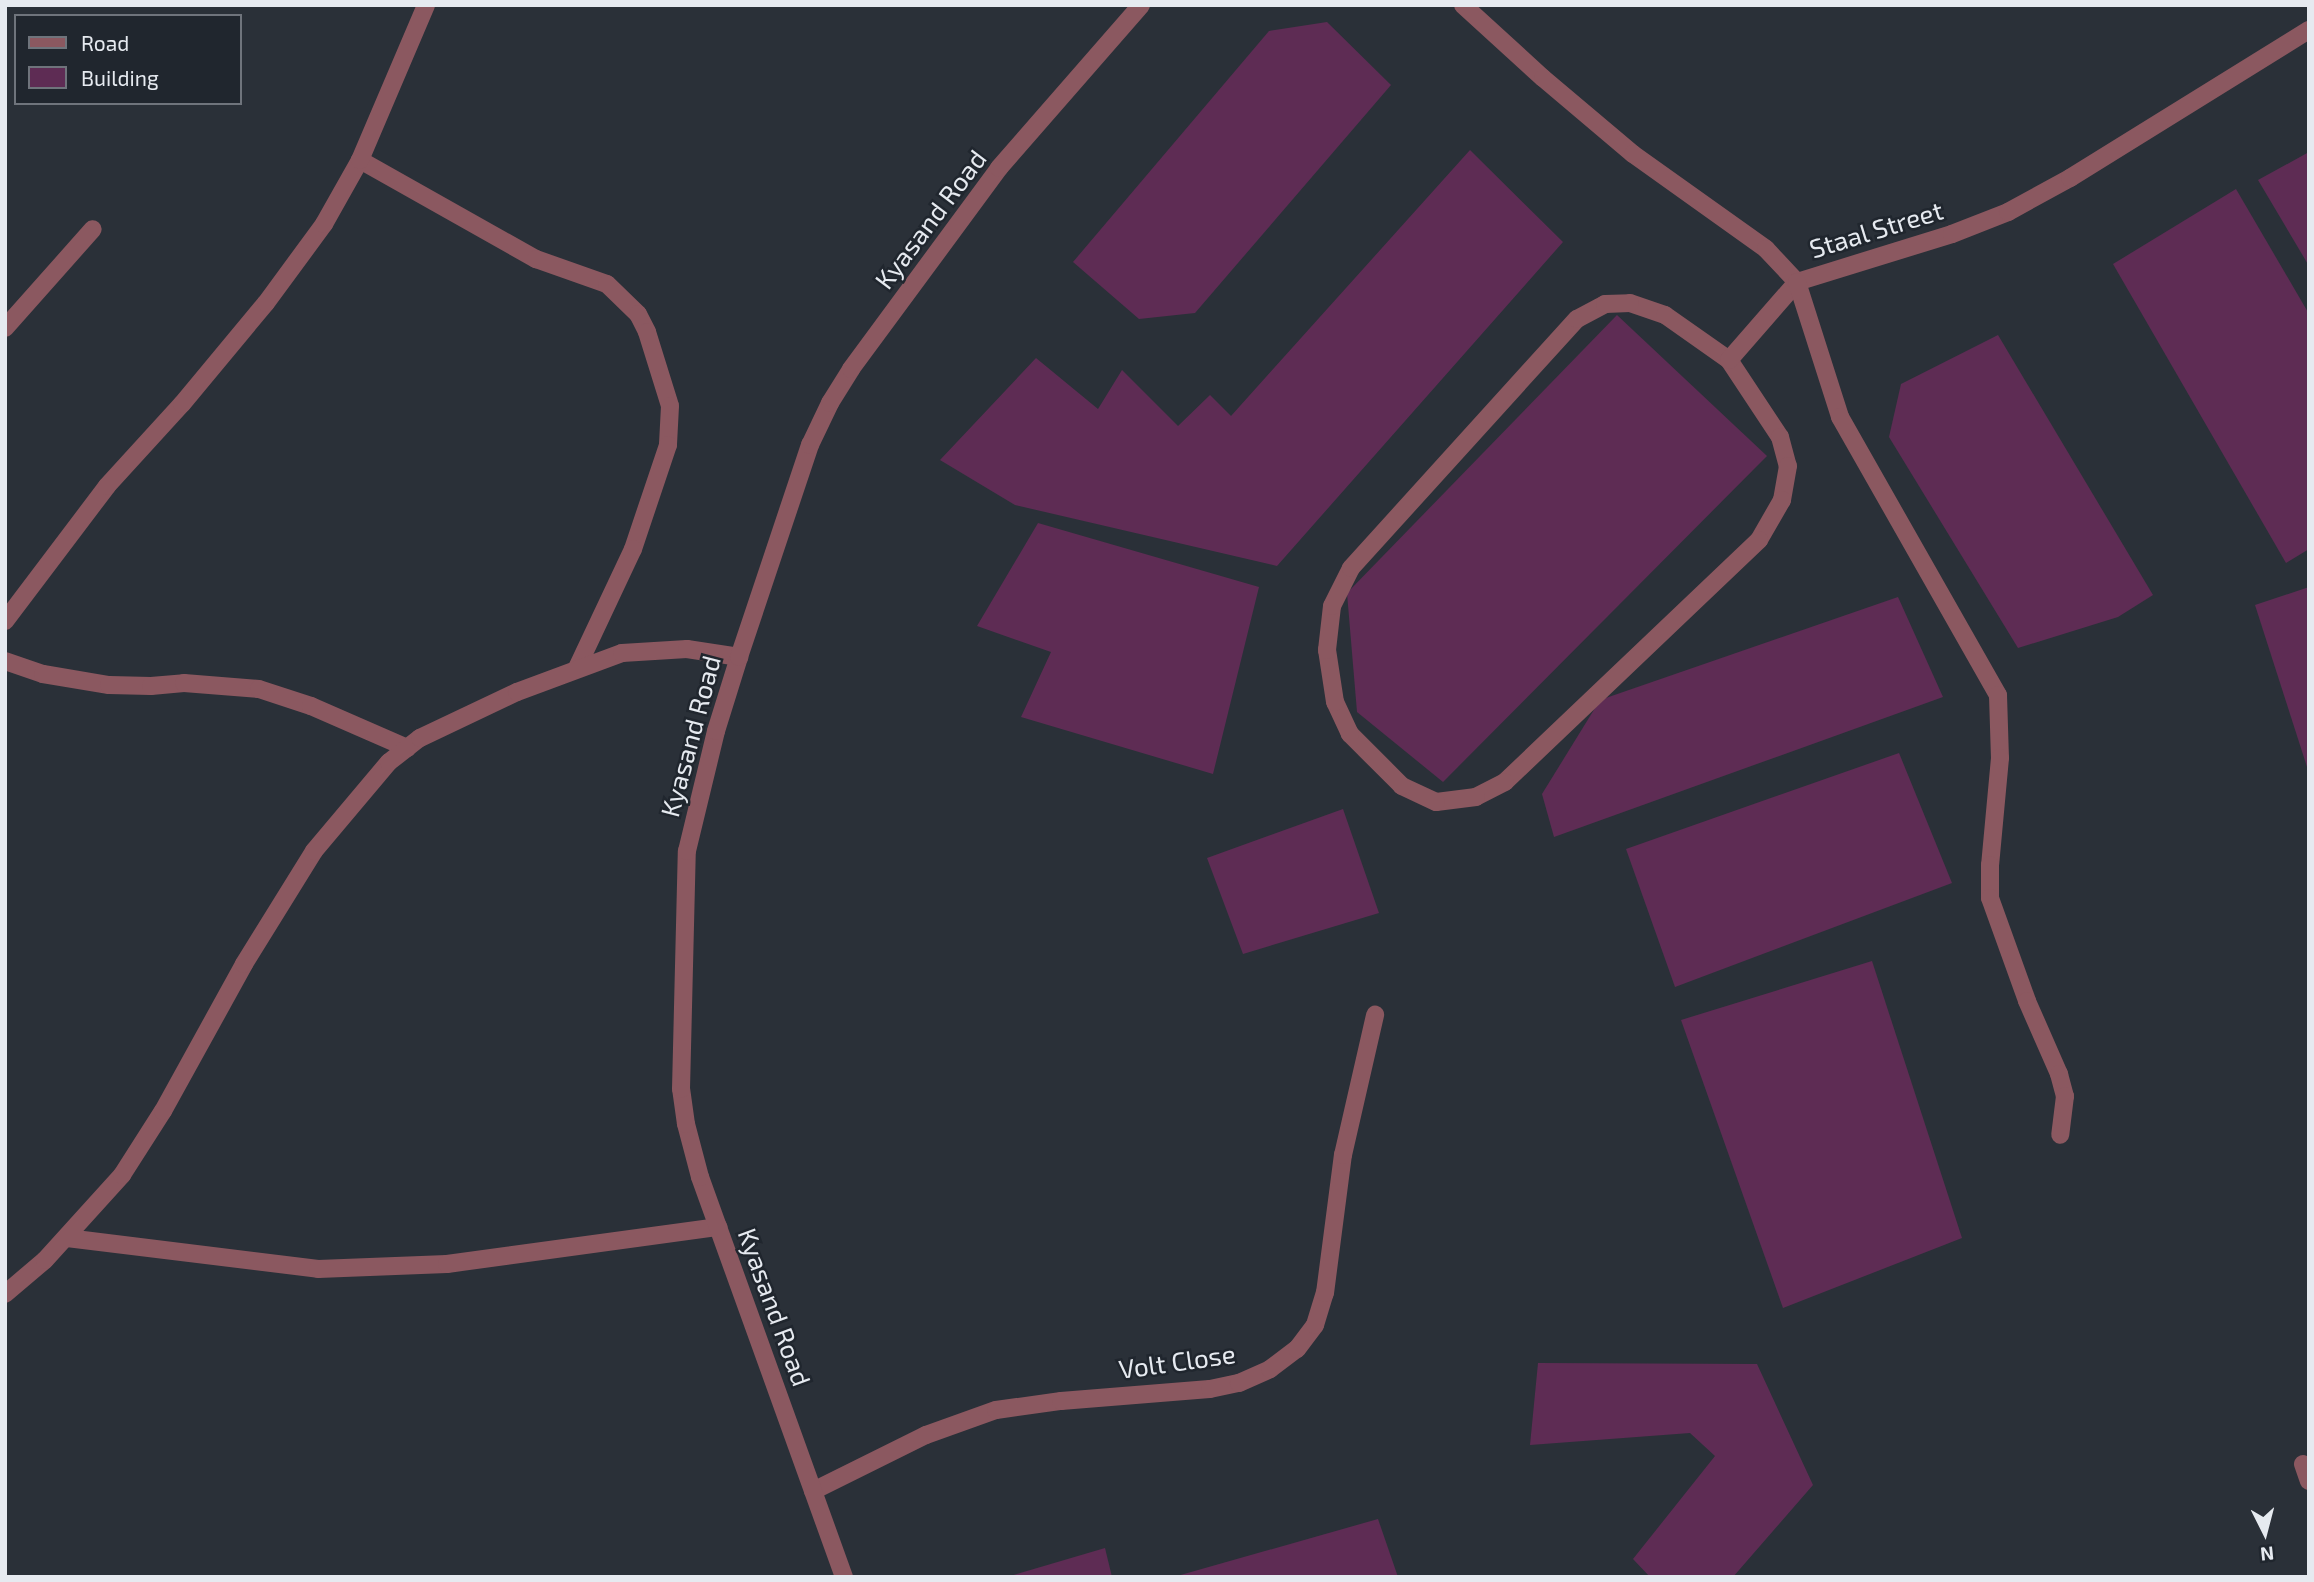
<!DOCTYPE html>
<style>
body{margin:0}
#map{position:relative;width:2314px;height:1582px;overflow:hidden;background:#2a3038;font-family:"Exo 2",sans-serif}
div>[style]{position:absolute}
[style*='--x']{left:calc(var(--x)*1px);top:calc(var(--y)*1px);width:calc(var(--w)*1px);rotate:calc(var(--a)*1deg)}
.building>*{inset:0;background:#5e2c54}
.service>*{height:18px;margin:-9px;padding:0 9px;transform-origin:9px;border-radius:9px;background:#8b5860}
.minor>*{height:18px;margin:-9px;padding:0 9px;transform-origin:9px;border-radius:9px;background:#8b5860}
span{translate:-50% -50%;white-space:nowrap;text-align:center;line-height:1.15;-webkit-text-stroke:5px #20262e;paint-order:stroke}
.street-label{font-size:26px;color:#e6eaf0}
.frame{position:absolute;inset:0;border:7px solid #e6eaf0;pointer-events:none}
.legend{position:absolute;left:14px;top:14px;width:228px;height:91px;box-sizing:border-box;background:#20262e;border:2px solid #6f747c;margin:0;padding:9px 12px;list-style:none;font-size:21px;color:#e6eaf0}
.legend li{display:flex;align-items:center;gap:14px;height:35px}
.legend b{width:35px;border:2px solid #6f747c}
.north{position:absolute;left:2230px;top:1498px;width:70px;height:70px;-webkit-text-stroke:5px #20262e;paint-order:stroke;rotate:174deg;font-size:19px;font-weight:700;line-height:28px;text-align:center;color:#e6eaf0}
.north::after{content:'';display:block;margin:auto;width:24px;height:32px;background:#e6eaf0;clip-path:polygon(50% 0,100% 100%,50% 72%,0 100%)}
</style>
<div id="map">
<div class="building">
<div style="clip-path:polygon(1327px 22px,1391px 85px,1195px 313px,1139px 319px,1073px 262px,1269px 31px)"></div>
<div style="clip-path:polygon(1470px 150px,1563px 242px,1277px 566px,1015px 505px,940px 460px,1036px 358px,1098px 409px,1122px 370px,1178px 426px,1210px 395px,1231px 416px)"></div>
<div style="clip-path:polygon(2309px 152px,2309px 266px,2258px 180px)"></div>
<div style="clip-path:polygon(2236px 189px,2309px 314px,2309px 549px,2286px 563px,2113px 264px)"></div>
<div style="clip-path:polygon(1617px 315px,1767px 456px,1443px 782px,1357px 712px,1347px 593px)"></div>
<div style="clip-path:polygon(1998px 335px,2153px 595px,2118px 617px,2018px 648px,1889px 437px,1901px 384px)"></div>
<div style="clip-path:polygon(1038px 523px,1259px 587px,1213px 774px,1021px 717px,1051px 652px,977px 626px)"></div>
<div style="clip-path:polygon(2309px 587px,2309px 770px,2308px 770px,2255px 605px)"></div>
<div style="clip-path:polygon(1898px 597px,1943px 697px,1554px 837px,1542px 794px,1600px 700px)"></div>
<div style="clip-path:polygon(1899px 753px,1952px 883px,1675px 987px,1626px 849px)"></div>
<div style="clip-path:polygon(1343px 809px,1379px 913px,1243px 954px,1207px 858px)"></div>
<div style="clip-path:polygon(1872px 961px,1962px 1238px,1783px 1308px,1681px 1020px)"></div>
<div style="clip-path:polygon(1538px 1363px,1757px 1364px,1813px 1485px,1733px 1577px,1650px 1577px,1633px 1559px,1715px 1456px,1690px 1433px,1530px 1445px)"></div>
<div style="clip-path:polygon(1378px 1519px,1398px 1577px,1177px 1577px,1177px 1576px)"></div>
<div style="clip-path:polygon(1105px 1548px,1112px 1577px,1010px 1577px,1010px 1576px)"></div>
</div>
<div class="service">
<div style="--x:1630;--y:303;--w:37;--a:19"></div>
<div style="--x:1665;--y:315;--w:78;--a:35.1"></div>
<div style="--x:1729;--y:360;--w:92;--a:56.5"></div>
<div style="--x:1780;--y:437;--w:30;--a:75"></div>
<div style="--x:1788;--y:466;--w:35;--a:100"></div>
<div style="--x:1782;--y:500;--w:46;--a:119.9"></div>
<div style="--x:1759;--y:540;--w:351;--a:136.4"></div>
<div style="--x:1505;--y:782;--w:33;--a:153"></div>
<div style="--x:1476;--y:797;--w:40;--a:172.9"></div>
<div style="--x:1436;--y:802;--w:38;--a:-155"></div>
<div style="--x:1402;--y:786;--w:74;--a:-135"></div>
<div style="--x:1350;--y:734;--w:35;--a:-115"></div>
<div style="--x:1335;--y:702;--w:53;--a:-98.7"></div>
<div style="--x:1327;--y:650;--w:44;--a:-83.5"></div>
<div style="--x:1332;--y:606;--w:42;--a:-63.4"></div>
<div style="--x:1351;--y:568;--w:336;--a:-47.8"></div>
<div style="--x:1577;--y:319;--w:32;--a:-28"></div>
<div style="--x:1605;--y:304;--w:25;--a:-2"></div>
<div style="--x:1729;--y:360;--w:103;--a:-48.9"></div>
<div style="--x:67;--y:1238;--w:253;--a:7"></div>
<div style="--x:318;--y:1269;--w:129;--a:-2.2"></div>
<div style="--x:447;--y:1264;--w:274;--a:-7.8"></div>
<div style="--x:2303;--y:1464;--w:18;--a:71"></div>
</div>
<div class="minor">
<div style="--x:1463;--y:5;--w:108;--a:42.4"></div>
<div style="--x:1543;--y:78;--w:118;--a:40.2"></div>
<div style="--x:1633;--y:154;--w:163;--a:35.5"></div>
<div style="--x:1766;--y:249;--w:45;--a:46.8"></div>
<div style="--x:1797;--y:282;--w:162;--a:-17.2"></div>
<div style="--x:1952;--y:234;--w:60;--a:-21.4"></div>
<div style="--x:2008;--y:212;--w:71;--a:-28.7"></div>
<div style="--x:2070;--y:178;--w:281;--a:-31.8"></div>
<div style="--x:360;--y:160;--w:202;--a:29.4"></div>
<div style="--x:536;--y:259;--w:75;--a:19.4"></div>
<div style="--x:607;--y:284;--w:43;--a:44.1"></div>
<div style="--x:638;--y:314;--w:20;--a:63"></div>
<div style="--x:647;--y:332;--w:77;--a:72.7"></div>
<div style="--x:670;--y:406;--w:39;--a:93"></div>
<div style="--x:668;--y:445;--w:110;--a:108.6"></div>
<div style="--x:633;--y:549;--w:132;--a:115.2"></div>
<div style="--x:1797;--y:282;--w:142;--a:72.3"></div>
<div style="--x:1840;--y:417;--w:320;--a:60.4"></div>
<div style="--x:1998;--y:695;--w:63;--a:88.2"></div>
<div style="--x:2000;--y:758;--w:107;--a:95.3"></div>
<div style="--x:1990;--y:865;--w:33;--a:90"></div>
<div style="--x:1990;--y:898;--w:109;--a:70.2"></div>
<div style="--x:2027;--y:1001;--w:80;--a:66.3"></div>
<div style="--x:2059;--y:1074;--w:23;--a:75"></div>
<div style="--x:2065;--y:1096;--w:39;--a:97"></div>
<div style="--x:5;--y:328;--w:132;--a:-48.4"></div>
<div style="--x:5;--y:621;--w:169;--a:-52.9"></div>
<div style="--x:107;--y:486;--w:111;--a:-47.6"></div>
<div style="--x:182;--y:404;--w:131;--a:-50.3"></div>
<div style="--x:266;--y:303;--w:98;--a:-53.7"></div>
<div style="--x:324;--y:224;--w:73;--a:-60.6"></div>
<div style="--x:360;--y:160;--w:168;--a:-66.9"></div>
<div style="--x:5;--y:661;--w:40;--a:18.9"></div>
<div style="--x:43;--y:674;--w:67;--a:9.5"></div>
<div style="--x:109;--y:685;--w:42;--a:1.4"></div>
<div style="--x:151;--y:686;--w:33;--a:-5"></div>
<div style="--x:184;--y:683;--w:75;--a:4.6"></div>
<div style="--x:259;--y:689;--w:55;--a:18.1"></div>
<div style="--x:311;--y:706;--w:105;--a:23.6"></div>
<div style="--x:5;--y:1294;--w:52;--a:-40.4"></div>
<div style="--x:45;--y:1260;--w:115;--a:-47.8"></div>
<div style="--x:122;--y:1175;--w:76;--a:-57.4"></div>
<div style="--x:163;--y:1111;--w:168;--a:-61.1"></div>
<div style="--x:244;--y:964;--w:133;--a:-58.2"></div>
<div style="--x:314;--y:851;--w:116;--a:-49.9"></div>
<div style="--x:389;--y:762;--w:39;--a:-38"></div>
<div style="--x:420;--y:738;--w:107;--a:-25.4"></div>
<div style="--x:517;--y:692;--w:112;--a:-20.4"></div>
<div style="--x:622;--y:653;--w:65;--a:-3.5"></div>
<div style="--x:687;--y:649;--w:53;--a:8.7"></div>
<div style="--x:813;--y:1491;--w:126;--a:-26.4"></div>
<div style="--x:926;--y:1435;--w:74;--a:-19.7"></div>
<div style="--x:996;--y:1410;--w:66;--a:-7.9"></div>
<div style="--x:1061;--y:1401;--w:149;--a:-4.6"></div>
<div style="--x:1210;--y:1389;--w:30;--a:-12"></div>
<div style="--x:1239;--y:1383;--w:34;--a:-24"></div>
<div style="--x:1270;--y:1369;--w:34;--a:-37"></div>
<div style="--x:1297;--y:1349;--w:30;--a:-53"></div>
<div style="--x:1315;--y:1325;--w:34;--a:-73"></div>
<div style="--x:1325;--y:1293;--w:139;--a:-82.6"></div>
<div style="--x:1343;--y:1155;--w:144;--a:-77.1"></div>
<div style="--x:844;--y:1577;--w:425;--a:-109.8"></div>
<div style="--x:700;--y:1177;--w:55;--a:-104.8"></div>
<div style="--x:686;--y:1124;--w:35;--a:-98"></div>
<div style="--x:681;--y:1089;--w:238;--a:-88.6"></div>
<div style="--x:687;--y:851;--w:123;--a:-76.4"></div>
<div style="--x:716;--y:731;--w:77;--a:-72.7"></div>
<div style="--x:739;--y:657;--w:224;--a:-71.5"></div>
<div style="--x:810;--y:445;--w:47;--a:-64.5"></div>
<div style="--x:830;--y:403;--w:40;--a:-58"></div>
<div style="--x:851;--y:369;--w:250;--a:-53.6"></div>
<div style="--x:999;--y:168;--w:216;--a:-48.9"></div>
</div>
<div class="street-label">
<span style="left:930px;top:219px;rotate:-53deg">Kyasand Road</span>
<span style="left:1876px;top:229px;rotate:-17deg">Staal Street</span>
<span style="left:690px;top:736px;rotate:-75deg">Kyasand Road</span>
<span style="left:775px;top:1307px;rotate:70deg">Kyasand Road</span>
<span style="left:1177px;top:1361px;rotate:-8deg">Volt Close</span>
</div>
<div class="frame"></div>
<ul class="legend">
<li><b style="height:9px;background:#8b5860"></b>Road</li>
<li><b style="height:19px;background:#5e2c54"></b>Building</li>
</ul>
<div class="north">N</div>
</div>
